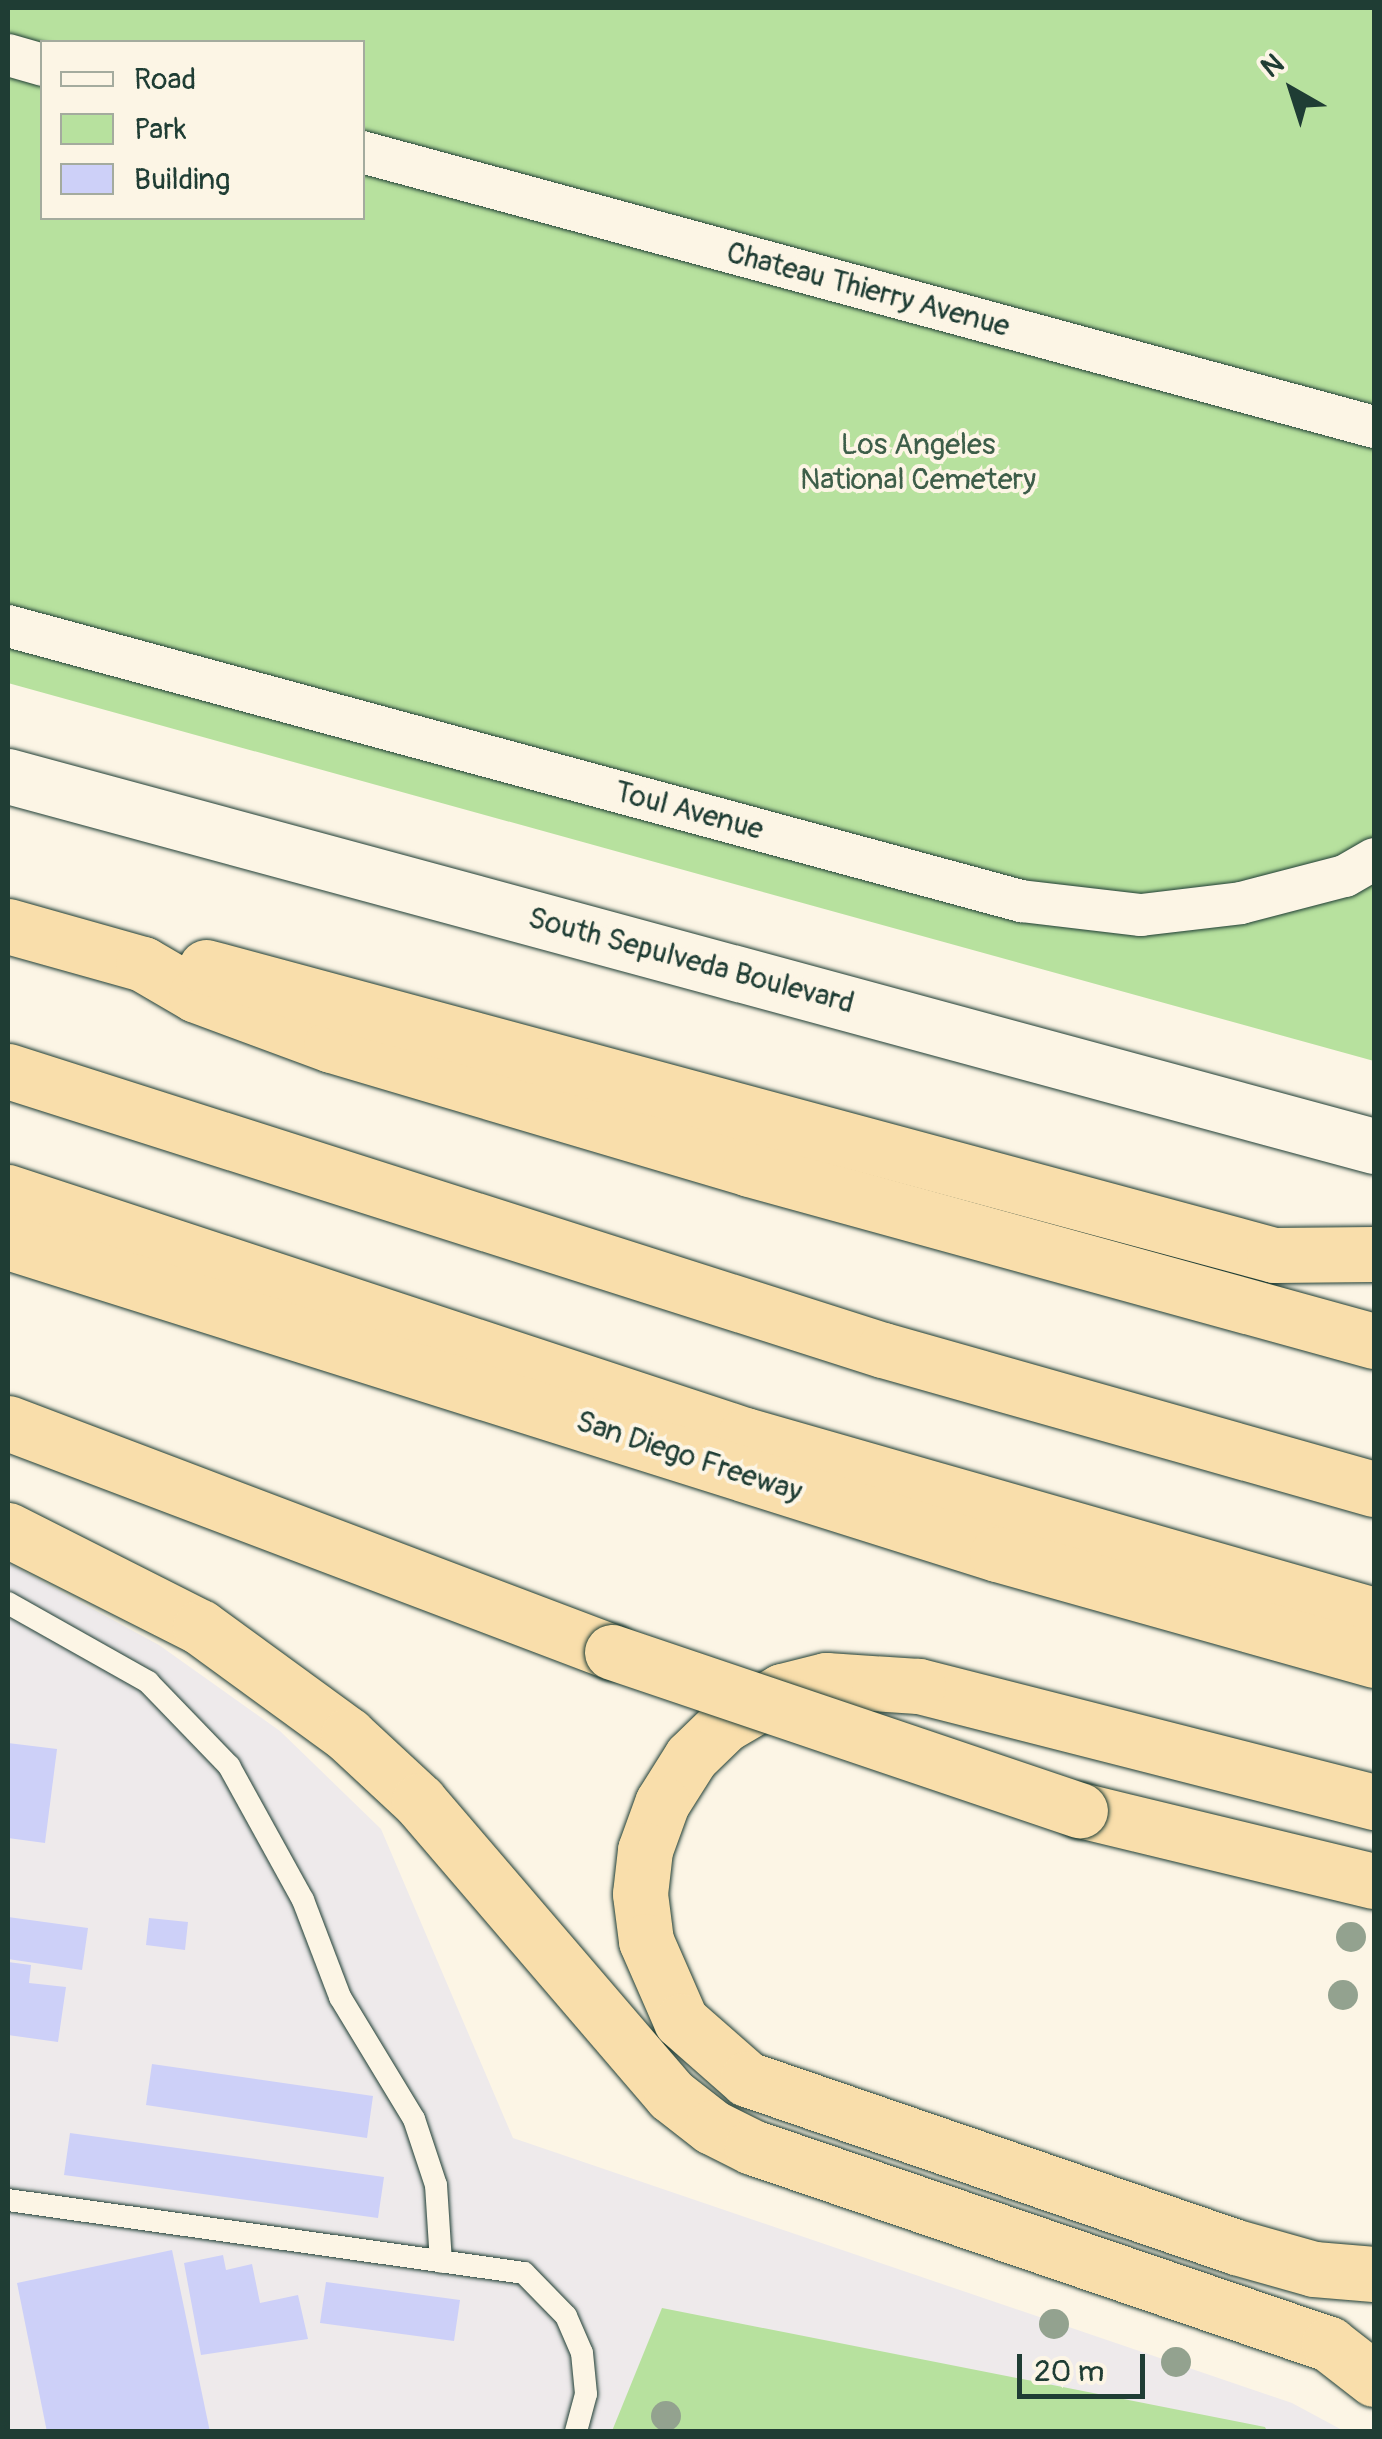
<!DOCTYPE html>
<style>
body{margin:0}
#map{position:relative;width:1382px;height:2439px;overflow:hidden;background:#fcf5e5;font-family:Pangolin,sans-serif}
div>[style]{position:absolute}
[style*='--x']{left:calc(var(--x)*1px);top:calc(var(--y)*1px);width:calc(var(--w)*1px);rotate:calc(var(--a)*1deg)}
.built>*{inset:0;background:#eeeaeb}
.green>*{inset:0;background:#b7e19e}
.building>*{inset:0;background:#cdd0f8}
.roads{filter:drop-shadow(0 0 2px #1f3d34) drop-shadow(0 0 2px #1f3d34)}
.lane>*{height:22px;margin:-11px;padding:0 11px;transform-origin:11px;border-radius:11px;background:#fcf5e5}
.street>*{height:42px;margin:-21px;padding:0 21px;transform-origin:21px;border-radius:21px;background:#fcf5e5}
.secondary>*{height:55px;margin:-27.5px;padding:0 27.5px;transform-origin:27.5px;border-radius:27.5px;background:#fcf5e5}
.highway>*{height:55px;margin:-27.5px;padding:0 27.5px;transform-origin:27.5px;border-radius:27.5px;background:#f9deab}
.bridges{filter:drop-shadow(0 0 2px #1f3d34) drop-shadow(0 0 2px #1f3d34)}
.highway-bridge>*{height:55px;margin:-27.5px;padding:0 27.5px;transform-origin:27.5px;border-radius:27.5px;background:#f9deab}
.trees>*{width:30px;height:30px;margin:-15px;border-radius:50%;background:#93a28f}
span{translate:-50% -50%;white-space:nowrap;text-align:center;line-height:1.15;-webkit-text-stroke:8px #fcf5e5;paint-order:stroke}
.street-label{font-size:30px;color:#1f3d34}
.park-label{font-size:30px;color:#3d5e49}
.frame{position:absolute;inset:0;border:10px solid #1f3d34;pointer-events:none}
.legend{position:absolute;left:40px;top:40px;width:325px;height:180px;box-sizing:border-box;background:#fcf5e5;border:2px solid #a4ab9e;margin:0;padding:12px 18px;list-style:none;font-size:30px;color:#1f3d34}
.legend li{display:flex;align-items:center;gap:20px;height:50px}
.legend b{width:50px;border:2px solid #a4ab9e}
.north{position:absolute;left:1242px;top:40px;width:100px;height:100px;-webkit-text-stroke:8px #fcf5e5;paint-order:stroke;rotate:321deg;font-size:28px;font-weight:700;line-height:40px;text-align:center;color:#1f3d34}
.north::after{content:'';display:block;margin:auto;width:35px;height:45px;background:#1f3d34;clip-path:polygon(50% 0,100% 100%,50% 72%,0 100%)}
.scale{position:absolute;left:1017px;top:2354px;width:128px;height:45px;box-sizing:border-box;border:5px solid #1f3d34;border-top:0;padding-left:12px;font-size:30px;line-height:35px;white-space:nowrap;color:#1f3d34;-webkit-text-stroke:8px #fcf5e5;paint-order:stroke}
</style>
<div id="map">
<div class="built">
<div style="clip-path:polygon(8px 1563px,159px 1645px,280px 1731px,381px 1829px,513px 2138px,1292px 2403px,1344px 2431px,8px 2432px)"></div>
</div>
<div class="green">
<div style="clip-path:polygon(evenodd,8px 8px,1374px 8px,1374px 1061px,8px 683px,8px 8px,42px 42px,362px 42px,362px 218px,42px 218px,42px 42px)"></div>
<div style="clip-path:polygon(662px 2308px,1265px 2427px,1267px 2431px,612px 2431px)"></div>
</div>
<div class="building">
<div style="clip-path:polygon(8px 1743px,57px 1749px,45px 1843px,8px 1838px)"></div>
<div style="clip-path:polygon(8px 1917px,88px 1928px,82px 1970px,8px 1959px)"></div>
<div style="clip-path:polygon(149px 1918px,188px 1922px,185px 1950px,146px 1945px)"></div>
<div style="clip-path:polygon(8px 1962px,31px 1965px,29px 1983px,66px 1987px,58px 2042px,8px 2035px)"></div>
<div style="clip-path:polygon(152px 2064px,373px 2096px,367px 2138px,146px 2105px)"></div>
<div style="clip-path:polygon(70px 2133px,384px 2177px,378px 2218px,64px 2175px)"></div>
<div style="clip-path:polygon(172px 2250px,210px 2432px,47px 2432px,17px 2283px)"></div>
<div style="clip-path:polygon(223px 2255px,226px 2270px,252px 2264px,260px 2303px,298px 2295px,308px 2339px,201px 2355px,184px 2263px)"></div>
<div style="clip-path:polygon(326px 2282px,460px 2300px,454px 2341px,320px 2323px)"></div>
</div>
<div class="roads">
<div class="lane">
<div style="--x:8;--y:1603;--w:161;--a:29.4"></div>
<div style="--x:148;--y:1682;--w:117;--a:46"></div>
<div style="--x:229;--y:1766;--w:153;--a:61.1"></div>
<div style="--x:303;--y:1900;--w:104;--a:69.1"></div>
<div style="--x:340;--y:1997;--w:143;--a:58.8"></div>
<div style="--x:414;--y:2119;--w:70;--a:71.6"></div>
<div style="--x:436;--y:2185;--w:77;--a:86.3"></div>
<div style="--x:8;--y:2200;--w:521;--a:8.05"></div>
<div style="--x:524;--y:2273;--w:60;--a:45.7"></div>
<div style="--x:566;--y:2316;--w:40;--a:66.6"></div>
<div style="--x:582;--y:2353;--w:41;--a:84.4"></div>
<div style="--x:586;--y:2394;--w:39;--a:105"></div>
</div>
<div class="street">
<div style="--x:8;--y:55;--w:35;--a:16"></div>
<div style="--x:362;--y:152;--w:1049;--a:15.2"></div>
<div style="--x:8;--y:626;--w:1050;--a:15.19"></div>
<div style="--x:1021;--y:901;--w:121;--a:6.7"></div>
<div style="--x:1141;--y:915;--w:101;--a:-6.8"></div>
<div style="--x:1241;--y:903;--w:107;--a:-14.6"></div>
<div style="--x:1345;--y:876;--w:34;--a:-30"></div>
</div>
<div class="secondary">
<div style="--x:8;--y:776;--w:1415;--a:15.16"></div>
</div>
<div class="highway">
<div style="--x:8;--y:926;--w:140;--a:15.7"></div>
<div style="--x:143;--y:964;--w:61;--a:30.3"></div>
<div style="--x:196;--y:995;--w:144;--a:20.3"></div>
<div style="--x:331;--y:1045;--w:436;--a:16.5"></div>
<div style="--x:749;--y:1169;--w:648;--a:15.39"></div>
<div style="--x:206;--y:967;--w:1106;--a:15.09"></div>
<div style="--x:1274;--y:1255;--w:100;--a:-0.6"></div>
<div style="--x:8;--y:1071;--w:918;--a:17.69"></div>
<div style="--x:883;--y:1350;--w:510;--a:15.81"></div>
<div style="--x:8;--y:1192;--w:776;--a:18.25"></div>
<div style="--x:745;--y:1435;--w:654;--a:15.97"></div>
<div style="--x:8;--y:1242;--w:1037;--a:17.51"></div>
<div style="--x:997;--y:1554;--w:392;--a:15.7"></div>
<div style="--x:8;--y:1423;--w:646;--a:20.76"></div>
<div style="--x:8;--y:1530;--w:215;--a:26.8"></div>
<div style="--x:200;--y:1627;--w:183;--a:36.1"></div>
<div style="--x:348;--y:1735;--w:97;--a:42.9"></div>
<div style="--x:419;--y:1801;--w:387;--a:49.4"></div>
<div style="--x:671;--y:2095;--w:52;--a:38"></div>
<div style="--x:712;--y:2127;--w:45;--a:26.6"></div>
<div style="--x:752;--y:2147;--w:610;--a:18.85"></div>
<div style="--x:1329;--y:2344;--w:57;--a:37.9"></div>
<div style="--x:1374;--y:1802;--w:471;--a:-165.7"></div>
<div style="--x:918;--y:1686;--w:92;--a:-176.3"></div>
<div style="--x:826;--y:1680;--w:45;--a:166"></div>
<div style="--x:782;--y:1691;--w:67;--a:149.6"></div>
<div style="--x:724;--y:1725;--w:46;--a:135.9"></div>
<div style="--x:691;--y:1757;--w:54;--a:122.2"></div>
<div style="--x:662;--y:1803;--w:50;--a:109.9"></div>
<div style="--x:645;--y:1850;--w:44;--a:96.5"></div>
<div style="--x:640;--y:1894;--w:47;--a:82.7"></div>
<div style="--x:646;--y:1941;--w:87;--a:66.4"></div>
<div style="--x:681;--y:2021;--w:88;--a:41.3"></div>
<div style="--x:747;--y:2079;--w:517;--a:18.96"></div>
<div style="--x:1236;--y:2247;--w:81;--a:15.8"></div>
<div style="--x:1314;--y:2269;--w:60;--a:4.8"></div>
<div style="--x:1080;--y:1810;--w:302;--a:13.6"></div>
</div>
</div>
<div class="bridges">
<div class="highway-bridge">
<div style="--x:612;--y:1652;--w:494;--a:18.7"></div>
</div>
</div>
<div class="trees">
<div style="left:1351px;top:1937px"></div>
<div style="left:1343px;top:1995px"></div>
<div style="left:1054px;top:2324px"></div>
<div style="left:1176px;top:2362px"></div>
<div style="left:666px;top:2416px"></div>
</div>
<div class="street-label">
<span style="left:868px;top:290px;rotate:15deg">Chateau Thierry Avenue</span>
<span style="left:689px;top:811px;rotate:15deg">Toul Avenue</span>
<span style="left:691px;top:961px;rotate:15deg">South Sepulveda Boulevard</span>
<span style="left:689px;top:1457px;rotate:18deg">San Diego Freeway</span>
</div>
<div class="park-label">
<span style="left:918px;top:462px">Los Angeles<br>National Cemetery</span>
</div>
<div class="frame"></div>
<ul class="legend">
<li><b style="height:12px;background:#fcf5e5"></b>Road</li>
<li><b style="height:28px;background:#b7e19e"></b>Park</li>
<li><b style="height:28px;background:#cdd0f8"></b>Building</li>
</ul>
<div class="north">N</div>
<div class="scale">20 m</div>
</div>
